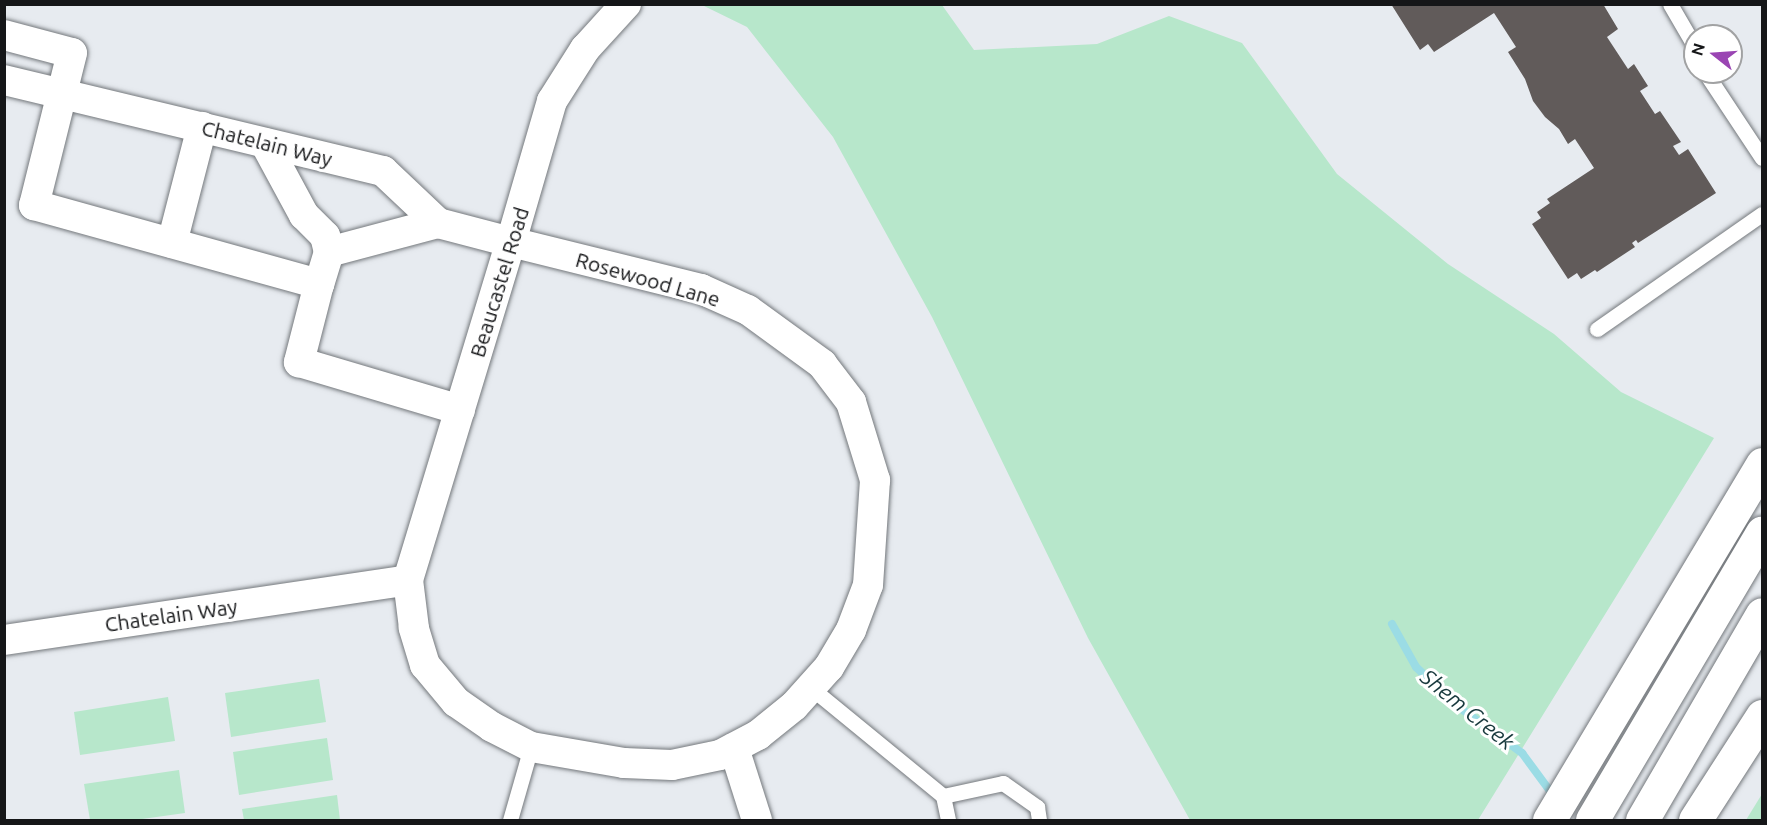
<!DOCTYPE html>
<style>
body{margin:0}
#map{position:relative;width:1767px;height:825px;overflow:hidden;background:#e7ebf0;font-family:Ubuntu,sans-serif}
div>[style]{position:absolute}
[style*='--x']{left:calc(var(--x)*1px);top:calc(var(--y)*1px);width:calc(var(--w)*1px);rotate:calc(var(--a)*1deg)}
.green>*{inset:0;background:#b7e7cb}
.stream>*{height:8px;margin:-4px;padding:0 4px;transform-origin:4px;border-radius:4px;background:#9bdce5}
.building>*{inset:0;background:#615b5a}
.roads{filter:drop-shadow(0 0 2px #74787c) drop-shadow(0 0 2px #74787c)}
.service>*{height:15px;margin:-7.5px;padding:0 7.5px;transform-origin:7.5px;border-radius:7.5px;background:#fff}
.minor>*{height:30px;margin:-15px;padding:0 15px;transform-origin:15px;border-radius:15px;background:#fff}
.motorway>*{height:33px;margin:-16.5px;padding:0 16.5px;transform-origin:16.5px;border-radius:16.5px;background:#fff}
span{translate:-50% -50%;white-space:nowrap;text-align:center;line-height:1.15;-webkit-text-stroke:6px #fff;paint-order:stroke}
.street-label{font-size:21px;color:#151618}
.water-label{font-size:22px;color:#18393d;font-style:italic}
.frame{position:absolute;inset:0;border:6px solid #151618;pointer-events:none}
.north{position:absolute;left:1683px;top:24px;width:60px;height:60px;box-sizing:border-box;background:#fff;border:2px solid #a1a2a3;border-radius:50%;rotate:287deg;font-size:16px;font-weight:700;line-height:24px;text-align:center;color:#151618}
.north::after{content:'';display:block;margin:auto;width:21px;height:27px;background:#9a45b3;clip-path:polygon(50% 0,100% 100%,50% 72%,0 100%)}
</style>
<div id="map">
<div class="green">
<div style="clip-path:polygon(702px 5px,942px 5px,974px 50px,1097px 44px,1169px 16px,1242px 43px,1337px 174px,1448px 264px,1554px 334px,1621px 392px,1714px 438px,1478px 820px,1190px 820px,1088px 638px,932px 317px,833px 137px,747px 27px)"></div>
<div style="clip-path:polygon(319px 679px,326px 722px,231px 737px,225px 693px)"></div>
<div style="clip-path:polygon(168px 697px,175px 741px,80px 755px,74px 712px)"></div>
<div style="clip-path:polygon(327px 738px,333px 780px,239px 795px,233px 752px)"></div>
<div style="clip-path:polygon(179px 770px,185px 813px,135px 820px,90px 820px,84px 784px)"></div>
<div style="clip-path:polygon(1762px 794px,1762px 820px,1746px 820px)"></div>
<div style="clip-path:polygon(337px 795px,340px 820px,244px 820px,242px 809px)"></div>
</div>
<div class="stream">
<div style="--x:1392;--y:624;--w:49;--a:60.8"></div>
<div style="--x:1416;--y:667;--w:55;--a:43.5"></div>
<div style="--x:1456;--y:705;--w:82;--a:36"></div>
<div style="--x:1522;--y:753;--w:47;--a:53.6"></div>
</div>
<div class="building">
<div style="clip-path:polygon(1391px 4px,1603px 4px,1618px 29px,1607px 37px,1628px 69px,1634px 64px,1648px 86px,1640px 91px,1655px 114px,1660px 111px,1681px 142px,1673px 146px,1679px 155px,1688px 149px,1716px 193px,1638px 243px,1636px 240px,1632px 243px,1635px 247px,1597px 272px,1595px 270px,1581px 279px,1577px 273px,1568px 279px,1532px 224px,1541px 218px,1537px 212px,1550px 203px,1547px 199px,1594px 168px,1575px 139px,1568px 144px,1559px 129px,1545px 117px,1533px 101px,1525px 79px,1508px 52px,1516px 47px,1494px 13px,1434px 52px,1428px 44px,1420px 50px)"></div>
</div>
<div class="roads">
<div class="service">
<div style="--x:1670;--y:4;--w:50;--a:59.8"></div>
<div style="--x:1705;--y:72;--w:103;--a:56.5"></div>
<div style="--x:1597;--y:329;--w:201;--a:-34.9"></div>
<div style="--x:810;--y:687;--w:172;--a:39.3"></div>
<div style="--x:943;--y:796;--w:25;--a:78"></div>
<div style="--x:943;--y:796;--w:61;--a:-12.2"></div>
<div style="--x:1003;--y:783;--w:42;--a:35.2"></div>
<div style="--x:1037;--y:807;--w:13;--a:81"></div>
<div style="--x:510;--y:820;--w:76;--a:-74"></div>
</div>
<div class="minor">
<div style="--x:4;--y:35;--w:70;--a:14.8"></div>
<div style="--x:72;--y:53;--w:157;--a:104"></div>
<div style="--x:34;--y:205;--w:296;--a:15.5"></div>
<div style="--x:319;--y:284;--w:81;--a:104.4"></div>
<div style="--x:299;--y:362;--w:168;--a:16.6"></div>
<div style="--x:4;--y:80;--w:390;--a:13.5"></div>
<div style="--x:383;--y:171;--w:76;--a:43.4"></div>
<div style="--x:438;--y:223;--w:75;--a:14.6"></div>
<div style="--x:511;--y:242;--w:196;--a:13.9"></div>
<div style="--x:701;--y:289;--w:51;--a:24.1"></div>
<div style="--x:748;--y:310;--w:92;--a:36.1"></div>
<div style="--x:822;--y:364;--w:48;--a:52.7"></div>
<div style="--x:851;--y:402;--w:82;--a:72.9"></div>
<div style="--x:875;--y:480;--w:105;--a:93.8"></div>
<div style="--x:868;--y:585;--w:48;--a:110.7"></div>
<div style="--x:851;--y:630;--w:43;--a:120.7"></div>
<div style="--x:829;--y:667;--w:52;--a:131.9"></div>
<div style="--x:794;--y:706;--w:46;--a:141.1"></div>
<div style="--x:758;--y:735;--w:43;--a:152.2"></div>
<div style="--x:720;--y:755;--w:49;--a:168.2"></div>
<div style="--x:672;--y:765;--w:48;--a:-177.6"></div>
<div style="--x:624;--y:763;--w:94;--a:-170.2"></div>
<div style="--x:531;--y:747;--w:44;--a:-152.9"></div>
<div style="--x:492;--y:727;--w:44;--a:-145.2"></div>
<div style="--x:456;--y:702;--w:48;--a:-130"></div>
<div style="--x:425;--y:665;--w:39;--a:-107"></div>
<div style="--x:414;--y:628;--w:48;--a:-97.1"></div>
<div style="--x:408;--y:580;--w:353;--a:-73.1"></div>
<div style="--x:511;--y:242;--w:147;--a:-73.8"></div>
<div style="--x:552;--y:101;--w:62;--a:-57.6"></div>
<div style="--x:585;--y:49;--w:61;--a:-47.7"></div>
<div style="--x:265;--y:143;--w:82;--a:61.6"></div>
<div style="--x:304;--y:215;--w:30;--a:45"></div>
<div style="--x:325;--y:236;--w:16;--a:76"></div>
<div style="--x:329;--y:252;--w:34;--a:107"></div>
<div style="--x:172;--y:243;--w:120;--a:-75.5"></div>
<div style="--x:329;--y:252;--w:113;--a:-14.9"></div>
<div style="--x:4;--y:640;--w:408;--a:-8.4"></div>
<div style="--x:734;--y:748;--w:76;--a:72.3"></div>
</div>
<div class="motorway">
<div style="--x:1549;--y:820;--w:415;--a:-59.1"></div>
<div style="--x:1592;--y:820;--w:334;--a:-59.4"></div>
<div style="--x:1642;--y:820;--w:238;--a:-59.8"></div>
<div style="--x:1695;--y:820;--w:124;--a:-57.2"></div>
</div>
</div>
<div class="street-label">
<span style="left:267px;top:143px;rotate:14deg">Chatelain Way</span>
<span style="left:648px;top:279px;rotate:16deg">Rosewood Lane</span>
<span style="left:499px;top:282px;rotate:-73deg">Beaucastel Road</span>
<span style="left:171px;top:615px;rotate:-8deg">Chatelain Way</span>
</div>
<div class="water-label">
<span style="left:1468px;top:709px;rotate:39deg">Shem Creek</span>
</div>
<div class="frame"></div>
<div class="north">N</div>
</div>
